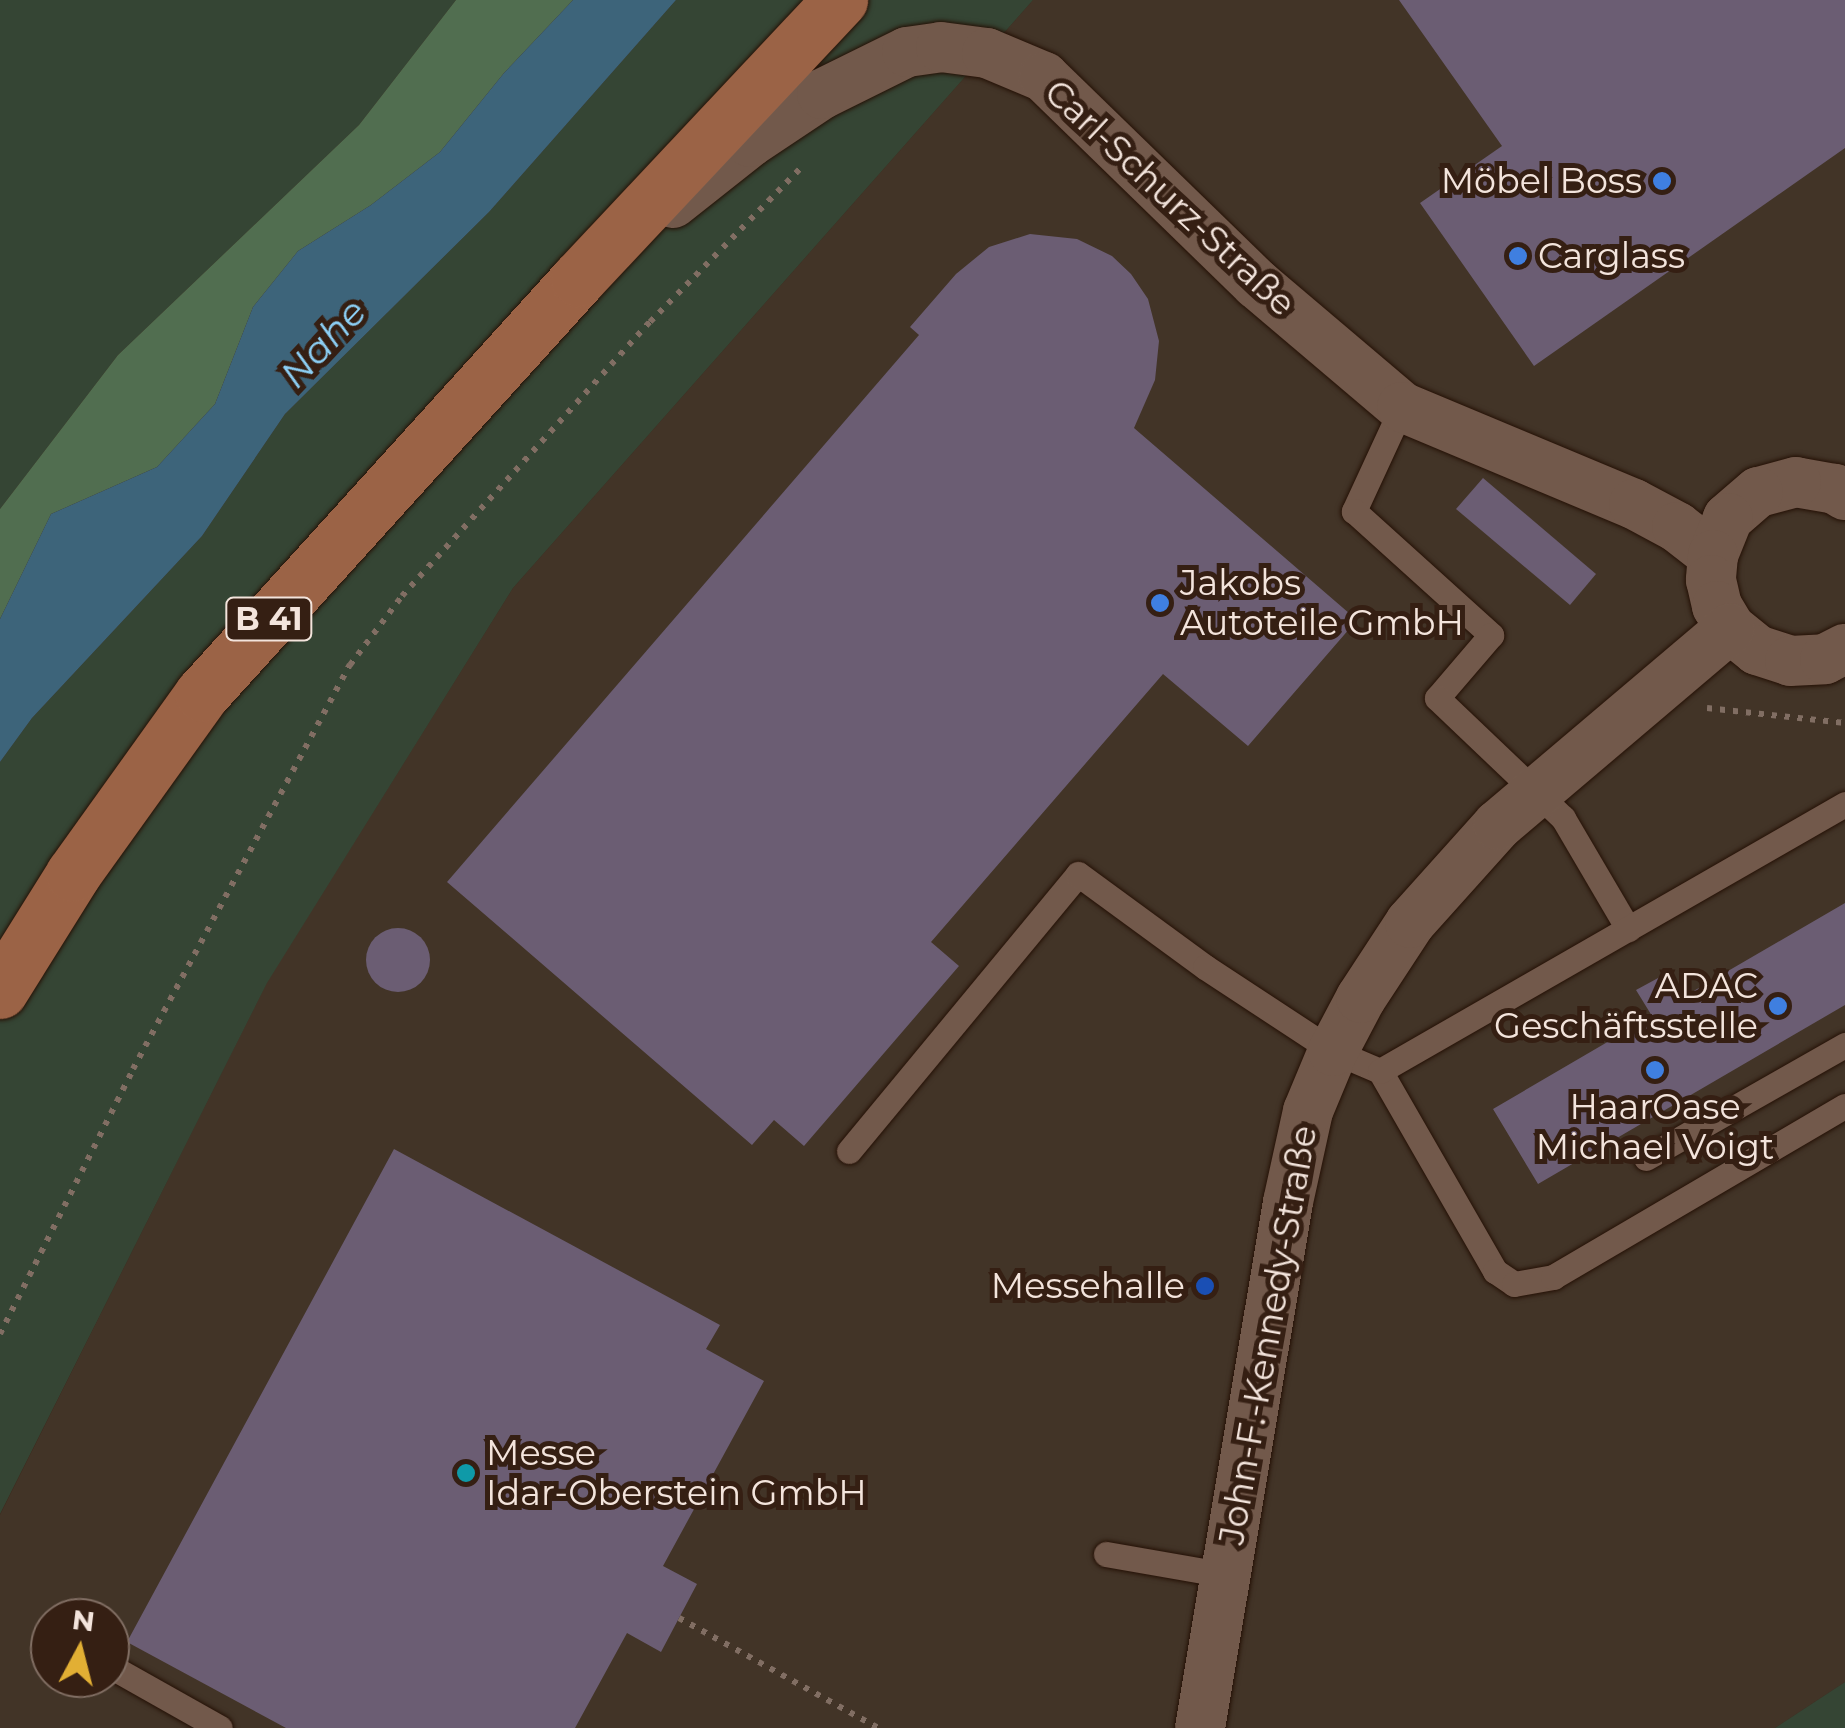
<!DOCTYPE html>
<meta charset="utf-8">
<style>
body{margin:0}
#map{position:relative;width:1845px;height:1728px;overflow:hidden;background:#3f291c;font-family:Montserrat,sans-serif}
div>[style]{position:absolute}
[style*='--x']{left:calc(var(--x)*1px);top:calc(var(--y)*1px);width:calc(var(--w)*1px);rotate:calc(var(--a)*1deg)}
.commercial>*{inset:0;background:#423427}
.green>*{inset:0;background:#354534}
.forest>*{inset:0;background:#516e50}
.water>*{inset:0;background:#3d647a}
.building>*{inset:0;background:#6b5d73}
.round{border-radius:50%}
.path>*{height:6px;margin-top:-3px;transform-origin:0;background:repeating-linear-gradient(90deg,#816e63 0 5px,transparent 0 13px)}
.roads{filter:drop-shadow(0 0 2px #251106) drop-shadow(0 0 2px #251106)}
.service>*{height:25px;margin:-12.5px;padding:0 12.5px;transform-origin:12.5px;border-radius:12.5px;background:#72594b}
.minor>*{height:50px;margin:-25px;padding:0 25px;transform-origin:25px;border-radius:25px;background:#72594b}
.primary>*{height:55px;margin:-27.5px;padding:0 27.5px;transform-origin:27.5px;border-radius:27.5px;background:#9b6346}
.dots>*{width:28px;height:28px;translate:-50% -50%;box-sizing:border-box;border:5px solid #351f13;border-radius:50%}
span{translate:-50% -50%;white-space:nowrap;text-align:center;line-height:1.15;-webkit-text-stroke:10px #351f13;paint-order:stroke}
.shield-label span{padding:2px 8px;background:#351f13;border:2px solid;border-radius:8px;-webkit-text-stroke-width:0}
.shield-label{font-size:32px;color:#f3e4dc;font-weight:700}
.poi-label{font-size:35px;color:#f3e4dc}
.right{translate:-100% -50%;text-align:right}
.left{translate:0 -50%;text-align:left}
.street-label{font-size:35px;color:#f3e4dc}
.water-label{font-size:38px;color:#8ccff5;font-style:italic}
.north{position:absolute;left:30px;top:1598px;width:100px;height:100px;box-sizing:border-box;background:#351f13;border:2px solid #816e63;border-radius:50%;rotate:7deg;font-size:28px;font-weight:700;line-height:40px;text-align:center;color:#f3e4dc}
.north::after{content:'';display:block;margin:auto;width:35px;height:45px;background:#e2af34;clip-path:polygon(50% 0,100% 100%,50% 72%,0 100%)}
</style>
<div id="map">
<div class="commercial">
<div style="clip-path:polygon(evenodd,1033px 0,1845px 0,1845px 1682px,1775px 1728px,0 1728px,0 1515px,267px 982px,513px 588px,1033px 0,50px 1618px,110px 1618px,110px 1678px,50px 1678px,50px 1618px)"></div>
</div>
<div class="green">
<div style="clip-path:polygon(0 0,456px 0,359px 125px,118px 355px,0 509px)"></div>
<div style="clip-path:polygon(676px 0,1033px 0,513px 588px,267px 983px,0 1514px,0 762px,32px 718px,202px 536px,285px 414px,489px 212px)"></div>
<div style="clip-path:polygon(1845px 1682px,1845px 1728px,1775px 1728px)"></div>
</div>
<div class="forest">
<div style="clip-path:polygon(456px 0,573px 0,504px 73px,440px 152px,371px 205px,298px 251px,253px 307px,215px 404px,157px 467px,51px 514px,0 619px,0 509px,118px 355px,359px 125px)"></div>
</div>
<div class="water">
<div style="clip-path:polygon(573px 0,676px 0,489px 212px,285px 414px,202px 536px,32px 718px,0 762px,0 619px,51px 514px,157px 467px,215px 404px,253px 307px,298px 251px,371px 205px,440px 152px,504px 73px)"></div>
</div>
<div class="building">
<div style="clip-path:polygon(1399px 0,1845px 0,1845px 148px,1534px 366px,1420px 203px,1502px 146px)"></div>
<div style="clip-path:polygon(1030px 234px,1077px 239px,1112px 256px,1131px 274px,1148px 299px,1159px 341px,1155px 380px,1134px 428px,1357px 620px,1248px 746px,1163px 674px,931px 942px,959px 966px,804px 1146px,774px 1120px,752px 1145px,447px 882px,919px 335px,910px 327px,956px 274px,989px 247px)"></div>
<div style="clip-path:polygon(1483px 478px,1596px 574px,1570px 605px,1456px 509px)"></div>
<div style="clip-path:polygon(1845px 903px,1845px 1005px,1538px 1184px,1493px 1109px,1652px 1016px,1636px 990px,1671px 971px,1685px 996px)"></div>
<div class="round" style="left:366px;top:928px;width:64px;height:64px"></div>
<div style="clip-path:polygon(394px 1149px,720px 1325px,706px 1349px,764px 1381px,663px 1566px,697px 1584px,661px 1652px,627px 1633px,575px 1728px,286px 1728px,127px 1642px)"></div>
</div>
<div class="path">
<div style="--x:1707;--y:708;--w:139;--a:6.2"></div>
<div style="--x:0;--y:1334;--w:297;--a:-63.3"></div>
<div style="--x:133;--y:1069;--w:459;--a:-61.8"></div>
<div style="--x:350;--y:665;--w:86;--a:-53"></div>
<div style="--x:402;--y:596;--w:370;--a:-47.9"></div>
<div style="--x:650;--y:322;--w:217;--a:-45.6"></div>
<div style="--x:679;--y:1618;--w:227;--a:28.9"></div>
</div>
<div class="roads">
<div class="service">
<div style="--x:1402;--y:407;--w:115;--a:114.8"></div>
<div style="--x:1354;--y:511;--w:185;--a:42.1"></div>
<div style="--x:1491;--y:635;--w:83;--a:130.6"></div>
<div style="--x:1437;--y:698;--w:174;--a:43.6"></div>
<div style="--x:1563;--y:818;--w:129;--a:59.6"></div>
<div style="--x:1380;--y:1071;--w:231;--a:60.1"></div>
<div style="--x:1495;--y:1271;--w:23;--a:34"></div>
<div style="--x:1514;--y:1284;--w:40;--a:-10"></div>
<div style="--x:1553;--y:1277;--w:338;--a:-30.4"></div>
<div style="--x:849;--y:1151;--w:359;--a:-50.4"></div>
<div style="--x:1078;--y:874;--w:157;--a:36.2"></div>
<div style="--x:1205;--y:967;--w:153;--a:33.3"></div>
<div style="--x:1333;--y:1051;--w:51;--a:23.1"></div>
<div style="--x:1380;--y:1071;--w:536;--a:-29.86"></div>
<div style="--x:1646;--y:1158;--w:229;--a:-29.6"></div>
<div style="--x:1106;--y:1554;--w:122;--a:9.9"></div>
<div style="--x:110;--y:1666;--w:126;--a:29.4"></div>
</div>
<div class="minor">
<div style="--x:673;--y:203;--w:98;--a:-38.4"></div>
<div style="--x:750;--y:142;--w:87;--a:-33.7"></div>
<div style="--x:822;--y:94;--w:95;--a:-26.3"></div>
<div style="--x:907;--y:52;--w:34;--a:-8"></div>
<div style="--x:941;--y:47;--w:46;--a:7.4"></div>
<div style="--x:987;--y:53;--w:62;--a:22.8"></div>
<div style="--x:1044;--y:77;--w:297;--a:44.2"></div>
<div style="--x:1257;--y:284;--w:190;--a:40.3"></div>
<div style="--x:1402;--y:407;--w:251;--a:22.7"></div>
<div style="--x:1634;--y:504;--w:49;--a:28.1"></div>
<div style="--x:1677;--y:527;--w:46;--a:37.9"></div>
<div style="--x:1845;--y:495;--w:12;--a:-149"></div>
<div style="--x:1835;--y:489;--w:40;--a:-170"></div>
<div style="--x:1796;--y:482;--w:39;--a:165"></div>
<div style="--x:1758;--y:492;--w:40;--a:139"></div>
<div style="--x:1728;--y:518;--w:40;--a:112"></div>
<div style="--x:1713;--y:555;--w:25;--a:95"></div>
<div style="--x:1711;--y:580;--w:27;--a:77"></div>
<div style="--x:1717;--y:606;--w:26;--a:59"></div>
<div style="--x:1730;--y:628;--w:35;--a:39"></div>
<div style="--x:1757;--y:650;--w:35;--a:18"></div>
<div style="--x:1790;--y:661;--w:35;--a:-3"></div>
<div style="--x:1825;--y:659;--w:22;--a:-27"></div>
<div style="--x:1200;--y:1728;--w:533;--a:-80.5"></div>
<div style="--x:1288;--y:1202;--w:93;--a:-77.6"></div>
<div style="--x:1308;--y:1111;--w:65;--a:-67.4"></div>
<div style="--x:1333;--y:1051;--w:60;--a:-62.2"></div>
<div style="--x:1361;--y:998;--w:90;--a:-56.8"></div>
<div style="--x:1410;--y:923;--w:132;--a:-48.1"></div>
<div style="--x:1498;--y:825;--w:304;--a:-40.3"></div>
</div>
<div class="primary">
<div style="--x:0;--y:991;--w:138;--a:-58"></div>
<div style="--x:73;--y:874;--w:221;--a:-54.4"></div>
<div style="--x:202;--y:694;--w:560;--a:-47.82"></div>
<div style="--x:578;--y:279;--w:383;--a:-46.8"></div>
</div>
</div>
<div class="dots">
<div style="left:1662px;top:181px;background:#3f7fe0"></div>
<div style="left:1518px;top:256px;background:#3f7fe0"></div>
<div style="left:1160px;top:603px;background:#3f7fe0"></div>
<div style="left:1778px;top:1006px;background:#3f7fe0"></div>
<div style="left:1655px;top:1070px;background:#3f7fe0"></div>
<div style="left:1205px;top:1286px;background:#1a4fb4"></div>
<div style="left:466px;top:1473px;background:#0f9aa8"></div>
</div>
<div class="shield-label">
<span style="left:269px;top:619px">B 41</span>
</div>
<div class="poi-label">
<span class="right" style="left:1642px;top:181px">Möbel Boss</span>
<span class="left" style="left:1538px;top:256px">Carglass</span>
<span class="left" style="left:1180px;top:603px">Jakobs<br>Autoteile GmbH</span>
<span class="right" style="left:1758px;top:1006px">ADAC<br>Geschäftsstelle</span>
<span style="left:1655px;top:1127px">HaarOase<br>Michael Voigt</span>
<span class="right" style="left:1185px;top:1286px">Messehalle</span>
<span class="left" style="left:486px;top:1473px">Messe<br>Idar-Oberstein GmbH</span>
</div>
<div class="street-label">
<span style="left:1170px;top:198px;rotate:43deg">Carl-Schurz-Straße</span>
<span style="left:1268px;top:1335px;rotate:-80deg">John-F.-Kennedy-Straße</span>
</div>
<div class="water-label">
<span style="left:323px;top:343px;rotate:-47deg">Nahe</span>
</div>
<div class="north">N</div>
</div>
